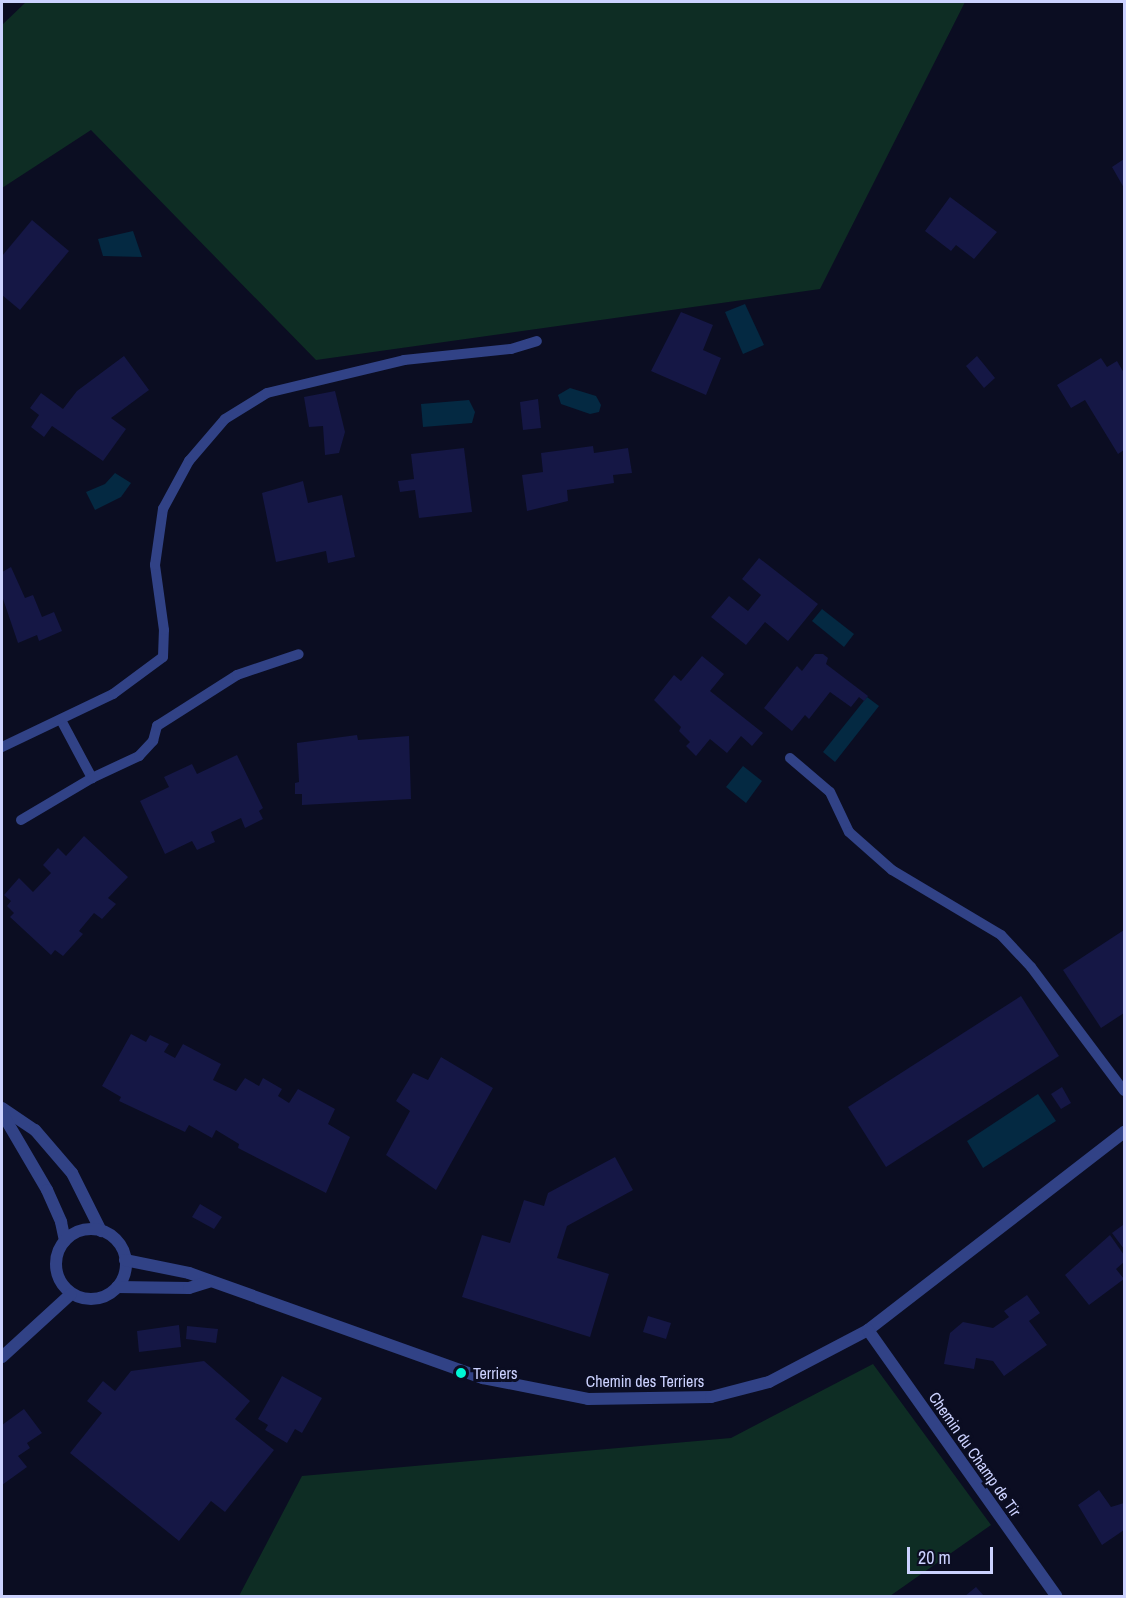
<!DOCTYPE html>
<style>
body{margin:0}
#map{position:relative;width:1126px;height:1598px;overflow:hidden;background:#0b0d22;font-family:"Archivo Narrow",sans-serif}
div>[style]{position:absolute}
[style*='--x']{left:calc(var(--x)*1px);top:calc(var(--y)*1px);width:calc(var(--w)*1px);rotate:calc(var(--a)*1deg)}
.green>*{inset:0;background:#0e2d24}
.water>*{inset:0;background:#042942}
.building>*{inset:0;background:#151745}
.lane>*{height:10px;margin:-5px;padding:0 5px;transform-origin:5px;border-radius:5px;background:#314286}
.street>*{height:12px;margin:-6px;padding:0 6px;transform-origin:6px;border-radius:6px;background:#314286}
.street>.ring{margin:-6px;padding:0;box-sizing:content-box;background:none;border:12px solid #314286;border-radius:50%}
.dots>*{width:16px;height:16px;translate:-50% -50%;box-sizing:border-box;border:3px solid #0b0d22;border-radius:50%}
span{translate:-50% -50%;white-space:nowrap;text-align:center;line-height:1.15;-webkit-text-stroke:6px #0b0d22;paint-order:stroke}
.poi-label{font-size:16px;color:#ccd2ff}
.left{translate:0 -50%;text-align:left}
.street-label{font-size:16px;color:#ccd2ff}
.frame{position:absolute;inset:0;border:3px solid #ccd2ff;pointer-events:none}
.scale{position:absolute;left:907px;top:1547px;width:86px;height:27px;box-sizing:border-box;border:3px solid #ccd2ff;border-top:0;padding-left:8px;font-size:18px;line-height:21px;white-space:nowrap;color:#ccd2ff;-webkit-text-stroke:4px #0b0d22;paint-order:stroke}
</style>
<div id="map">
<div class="green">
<div style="clip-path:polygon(26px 2px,965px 2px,820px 289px,316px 360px,91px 130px,2px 188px,2px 25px)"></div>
<div style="clip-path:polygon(873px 1364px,991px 1525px,890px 1596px,239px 1596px,302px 1476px,731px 1438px)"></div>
</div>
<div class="water">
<div style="clip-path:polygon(133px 231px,142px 257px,103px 256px,98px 239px)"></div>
<div style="clip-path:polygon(745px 304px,764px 345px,743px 354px,725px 312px)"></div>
<div style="clip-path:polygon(570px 388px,596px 396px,601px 405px,599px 412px,590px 414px,561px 404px,558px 395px)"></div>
<div style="clip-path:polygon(469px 400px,475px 412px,472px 423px,423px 427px,421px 404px)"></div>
<div style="clip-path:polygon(115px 473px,131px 483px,121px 497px,95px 510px,86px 492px,105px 484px)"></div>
<div style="clip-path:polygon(822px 609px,854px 634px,844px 647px,812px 621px)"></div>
<div style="clip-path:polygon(867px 697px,879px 706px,835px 762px,823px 752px)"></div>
<div style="clip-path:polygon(743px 766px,762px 781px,746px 803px,726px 787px)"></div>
<div style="clip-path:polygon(1038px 1094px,1056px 1121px,983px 1168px,967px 1141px)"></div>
</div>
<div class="building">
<div style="clip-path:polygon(1124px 159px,1124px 188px,1112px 167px)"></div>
<div style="clip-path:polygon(950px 197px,997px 232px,974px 259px,956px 245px,951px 251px,925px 231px)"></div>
<div style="clip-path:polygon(32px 220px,69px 251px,20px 310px,2px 295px,2px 256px)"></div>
<div style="clip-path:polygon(681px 312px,713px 325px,703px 350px,721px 358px,706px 395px,651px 371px)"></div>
<div style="clip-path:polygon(124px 356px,149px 390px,111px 418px,126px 429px,103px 461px,52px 426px,44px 437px,31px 427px,39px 415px,30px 408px,41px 393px,63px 409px,77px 391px)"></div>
<div style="clip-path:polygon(977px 356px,995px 378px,984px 388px,966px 366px)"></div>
<div style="clip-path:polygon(1101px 358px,1107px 367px,1117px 361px,1124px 373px,1124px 450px,1118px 454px,1085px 400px,1071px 408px,1057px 385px)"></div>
<div style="clip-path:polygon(335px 391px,345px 432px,339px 453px,325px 455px,323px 426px,309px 427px,304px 397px)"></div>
<div style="clip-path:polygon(538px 399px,541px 428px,523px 430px,520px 402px)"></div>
<div style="clip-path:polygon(593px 446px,594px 453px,628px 448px,632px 473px,613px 475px,614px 483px,567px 490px,568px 501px,527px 511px,522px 475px,543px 472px,541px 453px)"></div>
<div style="clip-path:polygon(464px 448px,472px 512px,419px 518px,415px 490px,400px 492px,398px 481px,414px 479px,411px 454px)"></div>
<div style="clip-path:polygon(303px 481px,308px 503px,342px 495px,355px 557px,328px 563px,326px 551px,276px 562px,262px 493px)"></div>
<div style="clip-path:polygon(759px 558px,818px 604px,788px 641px,765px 622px,746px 645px,711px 617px,729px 596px,748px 611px,761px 595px,742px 579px)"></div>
<div style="clip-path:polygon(11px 567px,25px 598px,33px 595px,42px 617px,54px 612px,62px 631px,39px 641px,37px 635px,18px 643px,2px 596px,2px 572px)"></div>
<div style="clip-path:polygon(815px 654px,823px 654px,828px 658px,826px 664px,868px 696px,864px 701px,859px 697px,851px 707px,830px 692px,809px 719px,805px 715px,792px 731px,764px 708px,797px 666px,802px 671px)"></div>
<div style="clip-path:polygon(702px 656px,724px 674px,710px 691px,763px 733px,752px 746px,741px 736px,727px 753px,710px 739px,696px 756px,686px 746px,690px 742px,679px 731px,681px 727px,654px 700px,674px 675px,681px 681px)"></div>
<div style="clip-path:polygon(357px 735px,358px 740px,409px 736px,411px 799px,302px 805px,302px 794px,295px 794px,295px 783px,299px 782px,297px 743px)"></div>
<div style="clip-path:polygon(237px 755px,263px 808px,259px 811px,263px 819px,245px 828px,241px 818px,211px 832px,215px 842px,197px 850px,192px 841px,165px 854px,140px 801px,169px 787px,164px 777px,192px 764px,197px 774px)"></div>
<div style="clip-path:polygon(84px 836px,128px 877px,108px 898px,116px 904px,102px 919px,94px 913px,79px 931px,83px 934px,63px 956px,55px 950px,51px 955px,10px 917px,14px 913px,7px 906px,11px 901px,4px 895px,19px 878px,33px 892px,51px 873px,43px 865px,58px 848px,66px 856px)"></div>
<div style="clip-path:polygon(1124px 930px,1124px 1013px,1101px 1028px,1063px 970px)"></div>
<div style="clip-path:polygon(1021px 996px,1059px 1056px,886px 1167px,848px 1107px)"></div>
<div style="clip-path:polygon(131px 1034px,146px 1042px,150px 1035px,169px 1044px,164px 1052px,175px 1058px,183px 1044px,221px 1064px,213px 1080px,236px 1091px,245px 1078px,259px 1086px,263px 1078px,282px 1089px,278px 1096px,289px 1103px,298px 1089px,335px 1109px,328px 1124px,350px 1137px,326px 1193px,238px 1148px,239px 1144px,216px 1130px,212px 1138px,189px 1125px,185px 1132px,119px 1101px,121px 1097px,102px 1086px)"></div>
<div style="clip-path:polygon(441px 1057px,493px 1088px,436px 1190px,386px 1155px,410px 1111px,396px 1101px,413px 1073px,428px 1080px)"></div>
<div style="clip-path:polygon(1062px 1087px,1071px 1103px,1061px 1109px,1051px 1094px)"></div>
<div style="clip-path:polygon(615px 1157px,633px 1190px,567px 1226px,557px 1258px,609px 1274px,590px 1337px,462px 1297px,482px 1235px,510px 1243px,524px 1200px,544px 1206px,548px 1193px)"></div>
<div style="clip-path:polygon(200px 1204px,222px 1217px,214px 1229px,192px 1217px)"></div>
<div style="clip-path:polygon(1123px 1225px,1124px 1227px,1124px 1249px,1112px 1233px)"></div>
<div style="clip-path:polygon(1110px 1235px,1124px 1255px,1124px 1262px,1116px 1269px,1124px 1279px,1089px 1305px,1065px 1275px)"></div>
<div style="clip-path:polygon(1027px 1295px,1040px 1313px,1029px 1321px,1047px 1345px,1004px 1376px,993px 1361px,976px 1358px,974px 1369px,944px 1364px,950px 1333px,963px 1322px,993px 1328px,1009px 1317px,1004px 1311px)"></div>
<div style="clip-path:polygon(648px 1316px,671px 1323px,666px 1339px,643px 1332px)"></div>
<div style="clip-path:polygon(179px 1325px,181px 1347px,139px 1352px,137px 1331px)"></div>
<div style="clip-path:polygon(187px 1326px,218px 1329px,216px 1343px,186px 1339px)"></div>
<div style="clip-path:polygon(204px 1361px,250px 1401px,235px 1419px,274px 1450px,225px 1512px,211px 1501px,179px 1541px,70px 1453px,102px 1413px,87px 1401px,103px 1381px,115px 1391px,131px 1371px)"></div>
<div style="clip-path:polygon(282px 1376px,322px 1398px,302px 1433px,295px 1429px,287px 1443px,265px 1430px,268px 1425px,258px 1419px)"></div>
<div style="clip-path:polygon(24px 1409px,42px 1433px,27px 1443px,30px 1448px,18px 1456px,27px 1467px,2px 1485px,2px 1425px)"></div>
<div style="clip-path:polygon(1099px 1490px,1111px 1507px,1124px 1503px,1124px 1530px,1102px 1545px,1078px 1505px)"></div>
<div style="clip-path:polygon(976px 1587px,984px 1596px,965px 1596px)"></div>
</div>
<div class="lane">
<div style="--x:61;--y:720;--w:66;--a:61.9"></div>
<div style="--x:2;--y:747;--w:123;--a:-25.5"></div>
<div style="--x:113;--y:694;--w:62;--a:-36.5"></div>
<div style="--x:163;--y:657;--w:27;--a:-88"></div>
<div style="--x:164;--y:630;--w:66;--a:-97.9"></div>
<div style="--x:155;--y:565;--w:57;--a:-81.9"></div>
<div style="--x:163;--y:509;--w:55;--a:-61.6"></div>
<div style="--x:189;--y:461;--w:55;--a:-49.4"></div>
<div style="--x:225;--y:419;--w:49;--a:-31.8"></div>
<div style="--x:267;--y:393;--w:141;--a:-13.5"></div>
<div style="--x:404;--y:360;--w:108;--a:-5.9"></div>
<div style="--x:511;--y:349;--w:27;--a:-17"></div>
<div style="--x:790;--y:758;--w:52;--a:40.4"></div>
<div style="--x:830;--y:792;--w:44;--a:64.6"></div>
<div style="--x:849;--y:832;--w:57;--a:41.5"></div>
<div style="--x:892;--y:870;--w:127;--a:30.8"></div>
<div style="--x:1001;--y:935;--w:44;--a:46.8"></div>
<div style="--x:1031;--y:967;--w:155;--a:53.1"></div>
<div style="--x:21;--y:820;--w:82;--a:-30.6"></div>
<div style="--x:92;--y:778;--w:52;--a:-25.1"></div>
<div style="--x:139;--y:756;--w:21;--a:-47"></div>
<div style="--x:153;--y:741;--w:16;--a:-75"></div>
<div style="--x:157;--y:726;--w:95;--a:-32.5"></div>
<div style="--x:237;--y:675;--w:65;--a:-18.7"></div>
</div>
<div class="street">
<div style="--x:2;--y:1108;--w:40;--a:34"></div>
<div style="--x:35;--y:1130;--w:57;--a:49.3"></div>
<div style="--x:72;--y:1173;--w:65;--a:63.4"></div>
<div style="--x:2;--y:1113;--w:89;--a:59.7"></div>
<div style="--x:47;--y:1190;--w:35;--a:66"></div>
<div style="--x:61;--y:1222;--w:19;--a:78"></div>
<div class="ring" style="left:56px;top:1229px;width:58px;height:58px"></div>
<div style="--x:125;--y:1260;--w:65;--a:11.5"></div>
<div style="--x:189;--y:1273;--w:312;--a:19.7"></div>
<div style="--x:483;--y:1378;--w:107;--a:11.3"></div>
<div style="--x:588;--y:1399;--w:123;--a:-0.9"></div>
<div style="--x:711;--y:1397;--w:60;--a:-14.5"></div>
<div style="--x:769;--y:1382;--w:112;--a:-27.7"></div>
<div style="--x:868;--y:1330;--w:324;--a:-37.7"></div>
<div style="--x:117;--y:1287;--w:72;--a:0.8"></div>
<div style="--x:189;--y:1288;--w:21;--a:-17"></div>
<div style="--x:868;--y:1330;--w:326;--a:54.7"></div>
<div style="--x:2;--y:1357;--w:93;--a:-42.4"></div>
</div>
<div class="dots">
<div style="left:461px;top:1373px;background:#00f7d6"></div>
</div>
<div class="poi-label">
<span class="left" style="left:473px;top:1373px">Terriers</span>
</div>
<div class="street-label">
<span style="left:645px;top:1381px">Chemin des Terriers</span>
<span style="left:975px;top:1454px;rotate:55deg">Chemin du Champ de Tir</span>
</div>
<div class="frame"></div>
<div class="scale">20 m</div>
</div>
